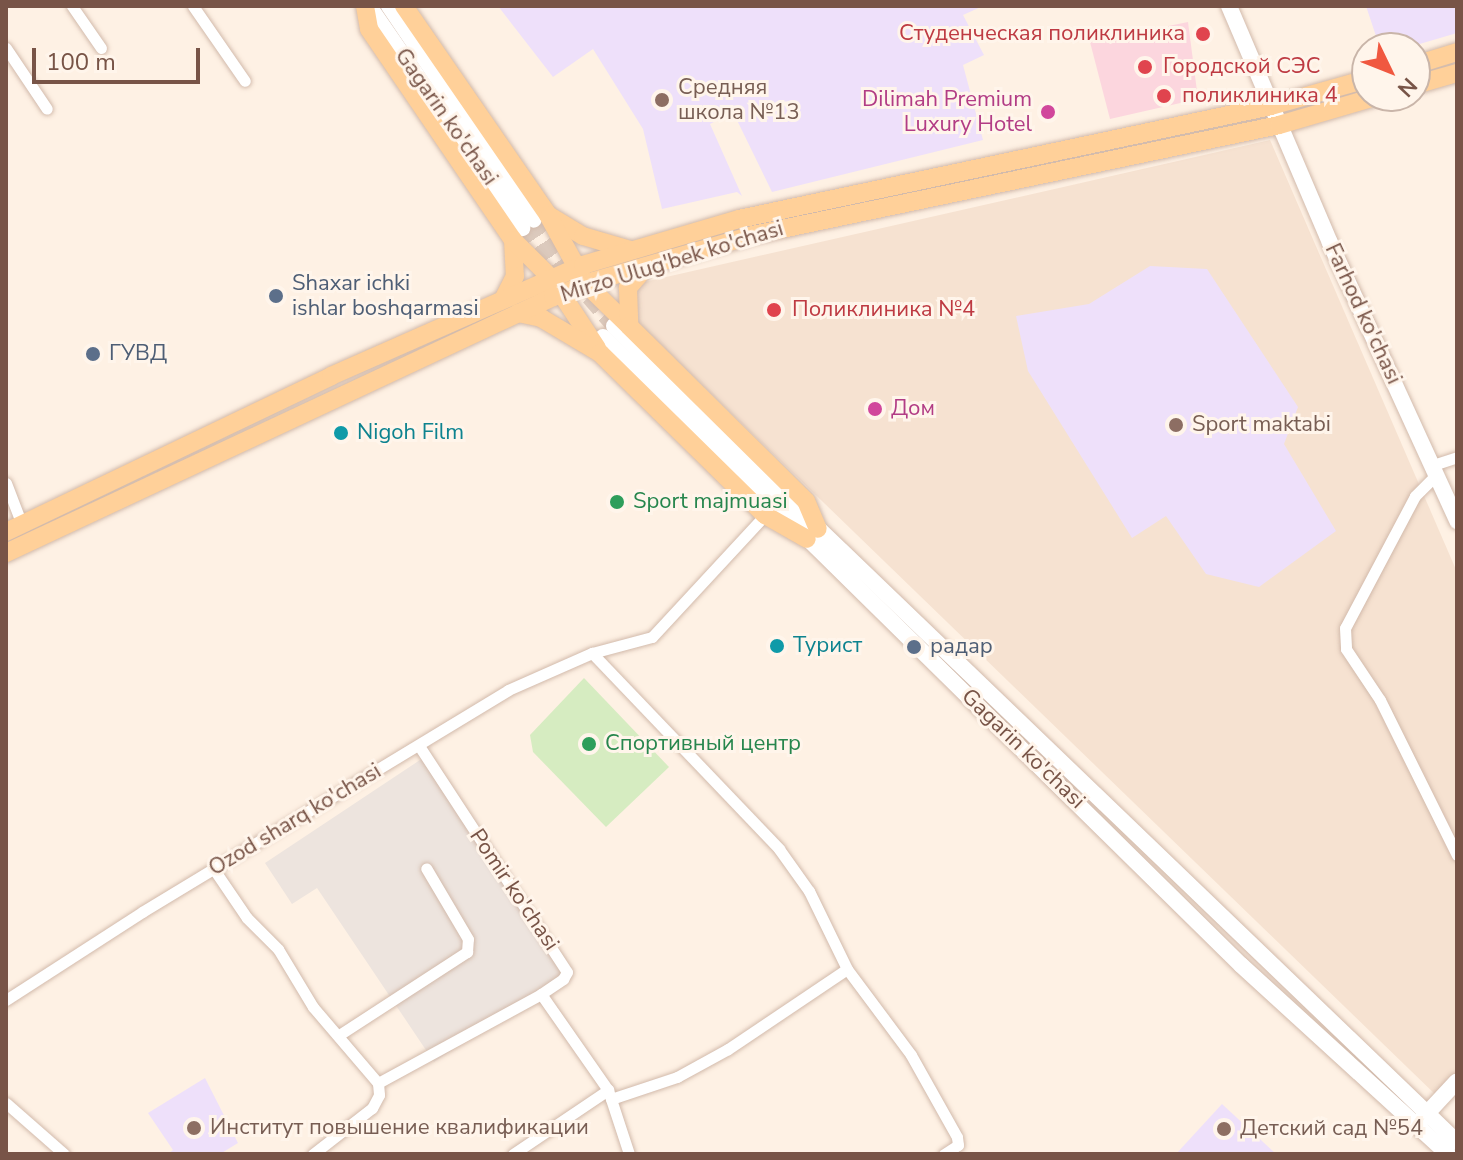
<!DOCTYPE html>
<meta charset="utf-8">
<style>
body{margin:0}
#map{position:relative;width:1463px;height:1160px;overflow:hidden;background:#fef1e4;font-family:"Nunito Sans",sans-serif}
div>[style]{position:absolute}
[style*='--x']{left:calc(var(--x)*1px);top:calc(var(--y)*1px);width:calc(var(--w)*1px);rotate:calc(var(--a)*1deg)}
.residential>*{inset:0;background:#f6e2d1}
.industrial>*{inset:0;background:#ede4de}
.education>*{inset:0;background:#eee0fa}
.medical>*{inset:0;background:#fcd6de}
.green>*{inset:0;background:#d6ecc1}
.secondary-tunnel>*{height:16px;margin-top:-8px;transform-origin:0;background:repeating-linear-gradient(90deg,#dccabd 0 16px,transparent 0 24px)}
.roads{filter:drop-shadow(0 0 2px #d2baab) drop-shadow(0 0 2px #d2baab)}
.street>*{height:11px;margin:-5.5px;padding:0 5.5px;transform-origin:5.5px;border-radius:5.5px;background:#fff}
.secondary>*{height:16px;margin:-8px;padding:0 8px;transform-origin:8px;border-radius:8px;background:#fff}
.primary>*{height:18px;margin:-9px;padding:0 9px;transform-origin:9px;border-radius:9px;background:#ffd099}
.dots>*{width:22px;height:22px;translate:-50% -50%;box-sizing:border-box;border:4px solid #fff5eb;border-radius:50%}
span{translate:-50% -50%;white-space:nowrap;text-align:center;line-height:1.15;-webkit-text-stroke:6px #fff5eb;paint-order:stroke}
.health-label{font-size:22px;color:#be3a42}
.right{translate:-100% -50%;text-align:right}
.left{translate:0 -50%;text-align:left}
.education-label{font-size:22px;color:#785e54}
.hotel-label{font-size:22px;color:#b23c85}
.street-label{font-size:22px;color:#785447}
.service-label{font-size:22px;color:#4e5e75}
.culture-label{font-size:22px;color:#0d838f}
.leisure-label{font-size:22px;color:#27864d}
.frame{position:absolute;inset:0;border:8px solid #785447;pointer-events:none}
.north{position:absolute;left:1351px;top:32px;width:80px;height:80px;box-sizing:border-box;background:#fff5eb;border:2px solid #c9b5a9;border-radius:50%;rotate:133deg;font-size:22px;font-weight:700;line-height:32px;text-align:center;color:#785447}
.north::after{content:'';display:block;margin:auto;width:28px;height:36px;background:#f05840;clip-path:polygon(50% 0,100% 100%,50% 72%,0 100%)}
.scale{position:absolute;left:32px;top:48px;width:168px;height:36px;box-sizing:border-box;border:4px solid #785447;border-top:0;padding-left:10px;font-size:24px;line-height:28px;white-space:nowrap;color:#785447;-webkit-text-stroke:6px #fff5eb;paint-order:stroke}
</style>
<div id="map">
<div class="residential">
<div style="clip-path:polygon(1270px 140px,1457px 572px,1457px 1077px,1439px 1098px,638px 323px,631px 285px)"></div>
</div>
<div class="industrial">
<div style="clip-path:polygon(423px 758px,566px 974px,434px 1062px,317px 888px,292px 904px,265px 863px)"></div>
</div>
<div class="education">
<div style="clip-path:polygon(498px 6px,983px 6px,963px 15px,984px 55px,963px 65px,983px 140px,772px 192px,733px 112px,710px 124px,742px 196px,737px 192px,662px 209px,643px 129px,593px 49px,553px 77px)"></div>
<div style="clip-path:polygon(1366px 6px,1457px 6px,1457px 33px,1406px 48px,1380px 48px)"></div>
<div style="clip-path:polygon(1150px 266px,1207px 269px,1298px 407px,1284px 444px,1336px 531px,1259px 587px,1206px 574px,1166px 516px,1132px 538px,1028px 371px,1016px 316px,1089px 304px)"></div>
<div style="clip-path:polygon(205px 1078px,238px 1143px,220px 1154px,168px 1154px,173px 1150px,148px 1113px)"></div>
<div style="clip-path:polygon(1222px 1104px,1276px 1154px,1176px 1154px)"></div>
</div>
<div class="medical">
<div style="clip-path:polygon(1188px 22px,1198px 99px,1110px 119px,1090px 42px)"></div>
</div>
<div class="green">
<div style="clip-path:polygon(584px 678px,669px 767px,606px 827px,533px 752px,530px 735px)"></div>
</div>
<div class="secondary-tunnel">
<div style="--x:534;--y:220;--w:72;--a:55.2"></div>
<div style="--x:522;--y:228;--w:55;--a:55.4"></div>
<div style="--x:589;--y:297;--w:38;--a:49"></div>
</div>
<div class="roads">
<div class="street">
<div style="--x:72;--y:6;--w:51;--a:55.4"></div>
<div style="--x:193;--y:6;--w:91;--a:55.3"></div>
<div style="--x:6;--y:48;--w:73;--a:56.1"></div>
<div style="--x:1433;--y:465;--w:25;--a:-18"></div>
<div style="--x:1436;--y:475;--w:30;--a:135"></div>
<div style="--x:1415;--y:496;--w:149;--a:117.9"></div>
<div style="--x:1345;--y:628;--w:21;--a:87"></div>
<div style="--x:1346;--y:649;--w:61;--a:56.3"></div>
<div style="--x:1380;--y:700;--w:173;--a:63.6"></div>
<div style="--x:6;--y:483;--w:45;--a:69.1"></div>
<div style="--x:592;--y:653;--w:271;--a:46.3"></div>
<div style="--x:779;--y:849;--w:52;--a:54.5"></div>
<div style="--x:809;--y:891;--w:87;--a:64"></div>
<div style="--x:847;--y:969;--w:107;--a:53.3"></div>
<div style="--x:911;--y:1055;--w:94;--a:60.7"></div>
<div style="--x:957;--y:1137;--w:8;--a:83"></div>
<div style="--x:958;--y:1145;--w:17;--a:147"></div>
<div style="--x:213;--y:868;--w:60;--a:55.8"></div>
<div style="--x:247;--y:918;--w:44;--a:45"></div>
<div style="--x:278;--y:949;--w:68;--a:58.9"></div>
<div style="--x:313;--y:1007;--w:100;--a:49.5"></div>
<div style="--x:378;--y:1083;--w:12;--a:85"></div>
<div style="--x:379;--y:1095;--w:15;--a:118"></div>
<div style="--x:372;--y:1108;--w:75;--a:142.1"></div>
<div style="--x:541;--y:994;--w:117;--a:55.1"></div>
<div style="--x:608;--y:1090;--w:67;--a:71.8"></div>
<div style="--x:6;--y:1000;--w:162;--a:-32.9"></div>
<div style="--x:142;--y:912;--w:428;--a:-31.2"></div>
<div style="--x:508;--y:690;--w:92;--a:-23.8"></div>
<div style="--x:592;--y:653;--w:62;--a:-14.9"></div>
<div style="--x:652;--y:637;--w:166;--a:-47.2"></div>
<div style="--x:339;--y:1035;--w:153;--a:-33"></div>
<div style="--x:467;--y:952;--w:13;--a:-86"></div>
<div style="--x:468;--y:939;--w:82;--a:-120.6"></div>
<div style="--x:378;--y:1083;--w:186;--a:-28.6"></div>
<div style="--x:541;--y:994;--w:27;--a:-34"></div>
<div style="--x:563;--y:979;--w:8;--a:-60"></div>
<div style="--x:567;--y:972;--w:270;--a:-123.2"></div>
<div style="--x:611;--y:1099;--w:70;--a:-18.4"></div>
<div style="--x:677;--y:1077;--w:58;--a:-28.8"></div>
<div style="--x:728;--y:1049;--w:143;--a:-33.9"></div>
<div style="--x:6;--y:1103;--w:77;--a:41.3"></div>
<div style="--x:513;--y:1154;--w:115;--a:-34"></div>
</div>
<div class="secondary">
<div style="--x:369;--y:6;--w:270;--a:55.4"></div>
<div style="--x:389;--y:6;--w:258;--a:55.9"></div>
<div style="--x:1229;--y:6;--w:258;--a:66.9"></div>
<div style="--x:1330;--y:243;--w:306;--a:65.4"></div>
<div style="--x:614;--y:326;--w:260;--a:44.8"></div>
<div style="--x:798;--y:509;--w:914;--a:43.85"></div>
<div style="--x:603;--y:337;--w:895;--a:44.55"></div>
<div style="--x:1241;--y:965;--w:280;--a:42.4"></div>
<div style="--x:1420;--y:1121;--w:54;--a:-47.2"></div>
</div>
<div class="primary">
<div style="--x:365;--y:6;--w:23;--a:80"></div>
<div style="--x:369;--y:29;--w:255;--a:55.7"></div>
<div style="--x:513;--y:240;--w:36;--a:87"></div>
<div style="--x:515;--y:276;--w:25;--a:117"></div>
<div style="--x:404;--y:6;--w:254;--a:55.4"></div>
<div style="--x:548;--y:215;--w:41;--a:31"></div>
<div style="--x:583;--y:236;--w:49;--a:16.6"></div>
<div style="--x:1415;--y:65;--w:44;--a:-17.2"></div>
<div style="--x:1415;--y:85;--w:44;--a:-15.9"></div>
<div style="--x:549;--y:217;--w:77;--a:61.1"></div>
<div style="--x:586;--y:284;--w:60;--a:44.3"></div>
<div style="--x:513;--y:240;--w:54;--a:45"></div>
<div style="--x:551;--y:278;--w:84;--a:56.7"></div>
<div style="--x:646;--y:267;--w:28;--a:131"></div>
<div style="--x:628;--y:288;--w:38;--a:88"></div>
<div style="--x:629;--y:326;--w:249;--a:44.7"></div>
<div style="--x:806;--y:501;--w:30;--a:67"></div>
<div style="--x:518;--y:313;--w:24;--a:12"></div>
<div style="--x:541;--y:318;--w:69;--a:30.7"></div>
<div style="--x:600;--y:353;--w:231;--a:44.5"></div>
<div style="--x:765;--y:515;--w:48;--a:29.7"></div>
<div style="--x:6;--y:532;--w:361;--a:-25.6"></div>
<div style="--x:331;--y:376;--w:275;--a:-23.8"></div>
<div style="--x:583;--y:265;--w:163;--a:-16.4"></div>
<div style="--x:739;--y:219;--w:544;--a:-11.99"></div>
<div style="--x:1271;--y:106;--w:100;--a:-15.7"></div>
<div style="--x:6;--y:553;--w:604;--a:-25.08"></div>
<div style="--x:553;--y:297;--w:44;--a:-21.3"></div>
<div style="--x:594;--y:281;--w:166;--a:-16.1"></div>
<div style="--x:753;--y:235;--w:537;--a:-11.81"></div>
<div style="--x:1279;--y:125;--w:104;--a:-16.2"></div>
</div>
</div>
<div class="dots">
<div style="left:1203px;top:34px;background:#e0444e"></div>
<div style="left:1145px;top:67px;background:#e0444e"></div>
<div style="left:1164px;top:96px;background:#e0444e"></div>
<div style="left:662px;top:100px;background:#8d6e63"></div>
<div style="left:1048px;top:112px;background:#d1479c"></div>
<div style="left:276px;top:296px;background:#5c6f8a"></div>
<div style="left:774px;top:310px;background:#e0444e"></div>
<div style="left:93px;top:354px;background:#5c6f8a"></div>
<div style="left:875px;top:409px;background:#d1479c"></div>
<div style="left:1176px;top:425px;background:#8d6e63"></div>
<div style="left:341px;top:433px;background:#0f9aa8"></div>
<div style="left:617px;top:502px;background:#2e9e5b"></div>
<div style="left:777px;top:646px;background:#0f9aa8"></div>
<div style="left:914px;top:647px;background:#5c6f8a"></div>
<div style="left:589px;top:744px;background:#2e9e5b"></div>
<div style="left:194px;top:1128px;background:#8d6e63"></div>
<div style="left:1224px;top:1129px;background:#8d6e63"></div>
</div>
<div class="health-label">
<span class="right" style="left:1185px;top:34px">Студенческая поликлиника</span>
<span class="left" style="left:1163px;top:67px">Городской СЭС</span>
<span class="left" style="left:1182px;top:96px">поликлиника 4</span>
<span class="left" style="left:792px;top:310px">Поликлиника №4</span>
</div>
<div class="education-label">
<span class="left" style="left:678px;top:100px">Средняя<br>школа №13</span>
<span class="left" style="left:1192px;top:425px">Sport maktabi</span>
<span class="left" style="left:210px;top:1128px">Институт повышение квалификации</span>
<span class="left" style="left:1240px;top:1129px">Детский сад №54</span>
</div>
<div class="hotel-label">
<span class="right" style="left:1032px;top:112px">Dilimah Premium<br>Luxury Hotel</span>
<span class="left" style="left:891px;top:409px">Дом</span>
</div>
<div class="street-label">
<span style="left:446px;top:117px;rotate:55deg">Gagarin ko'chasi</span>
<span style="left:672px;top:262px;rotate:-17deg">Mirzo Ulug'bek ko'chasi</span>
<span style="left:1363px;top:314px;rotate:65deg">Farhod ko'chasi</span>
<span style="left:1023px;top:749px;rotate:44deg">Gagarin ko'chasi</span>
<span style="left:295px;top:820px;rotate:-31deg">Ozod sharq ko'chasi</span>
<span style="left:514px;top:890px;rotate:56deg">Pomir ko'chasi</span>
</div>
<div class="service-label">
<span class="left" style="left:292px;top:296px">Shaxar ichki<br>ishlar boshqarmasi</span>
<span class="left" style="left:109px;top:354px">ГУВД</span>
<span class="left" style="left:930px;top:647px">радар</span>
</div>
<div class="culture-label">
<span class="left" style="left:357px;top:433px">Nigoh Film</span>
<span class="left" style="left:793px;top:646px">Турист</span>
</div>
<div class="leisure-label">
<span class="left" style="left:633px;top:502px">Sport majmuasi</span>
<span class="left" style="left:605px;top:744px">Спортивный центр</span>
</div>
<div class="frame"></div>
<div class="north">N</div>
<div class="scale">100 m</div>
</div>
